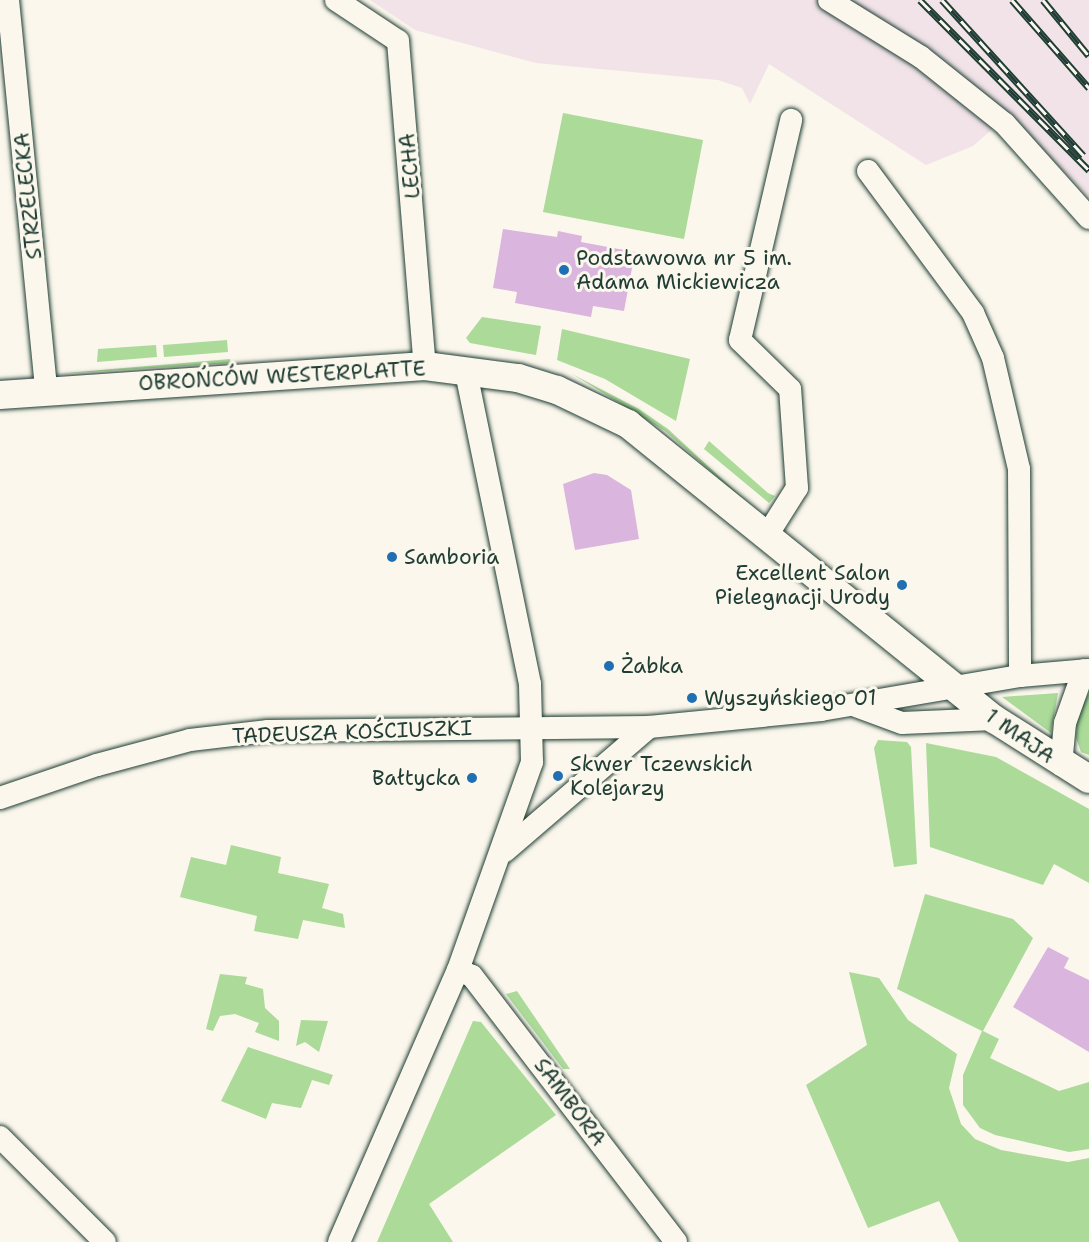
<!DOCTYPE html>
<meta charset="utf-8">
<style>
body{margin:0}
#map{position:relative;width:1089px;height:1242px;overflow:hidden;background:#fbf7ec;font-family:"Shantell Sans",sans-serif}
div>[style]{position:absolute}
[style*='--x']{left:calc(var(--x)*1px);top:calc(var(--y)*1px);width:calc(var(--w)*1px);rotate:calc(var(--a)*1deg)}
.built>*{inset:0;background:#f1e3e8}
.green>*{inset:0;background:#abda99}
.building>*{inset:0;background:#dab5de}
.roads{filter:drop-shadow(0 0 2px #1f3d34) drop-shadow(0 0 2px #1f3d34)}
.minor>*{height:22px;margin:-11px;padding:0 11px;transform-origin:11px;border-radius:11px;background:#fbf7ec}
.tertiary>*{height:28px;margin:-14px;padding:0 14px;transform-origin:14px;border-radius:14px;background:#fbf7ec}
.rail>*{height:7px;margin-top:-3.5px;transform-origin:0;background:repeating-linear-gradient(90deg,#fbf7ec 0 14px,#1f3d34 0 28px);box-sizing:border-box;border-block:2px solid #1f3d34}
.dots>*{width:16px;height:16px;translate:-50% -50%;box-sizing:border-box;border:3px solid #fbf7ec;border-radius:50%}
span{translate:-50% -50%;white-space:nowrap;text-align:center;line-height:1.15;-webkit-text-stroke:6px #fbf7ec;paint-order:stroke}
.street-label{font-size:21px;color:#1f3d34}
.poi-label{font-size:21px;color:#1f3d34}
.left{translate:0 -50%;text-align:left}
.right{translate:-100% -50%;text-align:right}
</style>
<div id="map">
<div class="built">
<div style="clip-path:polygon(370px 0,1089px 0,1089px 197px,1008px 115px,973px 146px,926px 165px,769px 64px,750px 104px,742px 88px,718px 80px,536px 63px,488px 50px,415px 30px)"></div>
</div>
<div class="green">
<div style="clip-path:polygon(563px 113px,703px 140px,684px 239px,543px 212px)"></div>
<div style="clip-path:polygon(482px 317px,541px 326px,536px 355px,470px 343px,466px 338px)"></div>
<div style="clip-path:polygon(562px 329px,690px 359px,676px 421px,605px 379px,557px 360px)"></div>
<div style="clip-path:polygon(227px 340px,228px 352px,164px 357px,163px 345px)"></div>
<div style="clip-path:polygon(156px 345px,157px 357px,97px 362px,98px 349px)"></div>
<div style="clip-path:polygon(230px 359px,231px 363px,57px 374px,112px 369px)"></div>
<div style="clip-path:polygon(572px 374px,639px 409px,668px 429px,763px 517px,665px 431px)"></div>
<div style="clip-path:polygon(709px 441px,768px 493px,775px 496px,769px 503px,704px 449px)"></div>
<div style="clip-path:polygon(1058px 693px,1051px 733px,1002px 697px)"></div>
<div style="clip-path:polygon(1089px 693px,1089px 755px,1081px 752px,1076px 738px,1077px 714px)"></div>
<div style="clip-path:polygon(878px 740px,907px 742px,911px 747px,917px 864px,894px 867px,874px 748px)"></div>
<div style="clip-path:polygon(926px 743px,996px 757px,1089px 809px,1089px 883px,1054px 864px,1043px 885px,930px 847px)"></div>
<div style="clip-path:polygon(231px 845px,281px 857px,278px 873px,329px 884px,322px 908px,343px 914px,345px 928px,303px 920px,298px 939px,254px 931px,257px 916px,180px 897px,191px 857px,226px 865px)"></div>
<div style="clip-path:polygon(925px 894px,1013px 919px,1033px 938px,983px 1031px,999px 1039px,990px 1058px,1059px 1091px,1089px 1082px,1089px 1149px,1069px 1152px,995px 1135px,980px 1128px,963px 1105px,963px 1075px,982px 1031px,897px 989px)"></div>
<div style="clip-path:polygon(849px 972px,879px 978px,908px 1020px,957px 1054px,949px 1088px,961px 1124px,975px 1139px,1001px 1150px,1068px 1162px,1089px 1158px,1089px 1242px,959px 1242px,939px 1201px,868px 1228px,806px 1085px,867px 1045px)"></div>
<div style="clip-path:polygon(220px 974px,247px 977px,245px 984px,263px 989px,265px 1008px,279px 1021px,279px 1041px,255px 1032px,259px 1023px,235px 1014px,220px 1016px,213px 1031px,206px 1029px)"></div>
<div style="clip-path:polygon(517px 991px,570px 1069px,563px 1069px,506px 994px)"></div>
<div style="clip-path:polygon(301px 1020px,328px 1021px,319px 1052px,305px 1042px,296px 1046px)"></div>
<div style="clip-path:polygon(473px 1021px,481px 1022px,556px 1115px,429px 1204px,453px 1242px,377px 1242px)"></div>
<div style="clip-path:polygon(248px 1047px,333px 1075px,329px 1085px,312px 1080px,301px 1108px,272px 1103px,266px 1119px,221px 1101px)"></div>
</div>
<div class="building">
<div style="clip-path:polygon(503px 229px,557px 237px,558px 231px,582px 236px,581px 242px,635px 252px,624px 311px,593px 306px,591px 317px,515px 303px,517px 292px,493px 288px)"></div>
<div style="clip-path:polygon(594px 473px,607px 475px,631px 490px,639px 539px,575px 550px,563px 484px)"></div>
<div style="clip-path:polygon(1048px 947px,1069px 958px,1064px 968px,1089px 980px,1089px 1052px,1013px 1007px)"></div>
</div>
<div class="roads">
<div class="minor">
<div style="--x:8;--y:0;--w:393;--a:84.4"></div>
<div style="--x:336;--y:0;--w:74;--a:33.5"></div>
<div style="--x:398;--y:41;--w:326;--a:85.3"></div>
<div style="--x:829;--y:0;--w:108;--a:31.8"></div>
<div style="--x:921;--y:57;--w:107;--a:38.6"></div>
<div style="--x:1005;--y:124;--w:126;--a:48.2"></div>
<div style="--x:868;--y:171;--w:177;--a:53.5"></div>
<div style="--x:973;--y:313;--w:49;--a:66"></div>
<div style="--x:993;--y:358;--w:114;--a:76.8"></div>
<div style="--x:1019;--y:469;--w:207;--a:89.7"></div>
<div style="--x:766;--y:537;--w:58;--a:-57.7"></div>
<div style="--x:797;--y:488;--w:99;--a:-94"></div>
<div style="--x:790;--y:389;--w:70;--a:-135.6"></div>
<div style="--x:740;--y:340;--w:226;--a:-76.9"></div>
<div style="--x:853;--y:705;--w:52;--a:20.2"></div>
<div style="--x:902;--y:723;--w:92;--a:-2.5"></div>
<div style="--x:1061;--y:765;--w:42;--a:-84.6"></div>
<div style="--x:1065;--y:723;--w:56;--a:-70.3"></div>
<div style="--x:0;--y:798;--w:102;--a:-18.8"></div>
<div style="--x:97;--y:765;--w:96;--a:-15"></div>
<div style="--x:190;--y:740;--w:79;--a:-6.6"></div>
<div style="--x:268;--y:731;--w:381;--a:-0.6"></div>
<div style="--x:649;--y:727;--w:173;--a:-5.6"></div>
<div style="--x:821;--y:710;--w:202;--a:-9.7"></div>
<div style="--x:1020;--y:676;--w:69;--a:-5"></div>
<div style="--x:505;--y:851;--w:190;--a:-40.7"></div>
<div style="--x:458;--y:970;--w:15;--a:23"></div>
<div style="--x:472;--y:976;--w:335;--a:52.5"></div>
<div style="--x:0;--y:1137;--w:148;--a:45"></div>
<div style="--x:339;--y:1242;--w:297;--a:-66.4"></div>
<div style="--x:458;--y:970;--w:221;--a:-70.4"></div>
<div style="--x:532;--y:762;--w:78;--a:-91.5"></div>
<div style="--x:530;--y:684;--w:319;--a:-101.6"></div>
</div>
<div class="tertiary">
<div style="--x:0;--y:395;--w:426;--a:-3.9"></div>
<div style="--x:425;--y:366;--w:94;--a:7.4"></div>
<div style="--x:518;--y:378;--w:41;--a:17.1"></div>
<div style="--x:557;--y:390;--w:79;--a:25.6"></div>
<div style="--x:628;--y:424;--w:470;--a:38.9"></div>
<div style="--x:994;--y:719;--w:112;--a:32.3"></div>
</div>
</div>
<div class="rail">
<div style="--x:920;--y:0;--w:240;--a:45.2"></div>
<div style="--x:942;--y:0;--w:210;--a:47.7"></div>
<div style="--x:1012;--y:0;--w:117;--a:48.8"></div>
<div style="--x:1043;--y:0;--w:72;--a:50.6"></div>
</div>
<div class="dots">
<div style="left:564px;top:270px;background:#1f6fb2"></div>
<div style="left:392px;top:557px;background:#1f6fb2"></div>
<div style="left:902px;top:585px;background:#1f6fb2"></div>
<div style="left:609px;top:666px;background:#1f6fb2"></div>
<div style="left:692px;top:698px;background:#1f6fb2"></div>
<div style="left:558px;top:776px;background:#1f6fb2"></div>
<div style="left:472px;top:778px;background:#1f6fb2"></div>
</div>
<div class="street-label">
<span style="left:410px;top:166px;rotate:-95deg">LECHA</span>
<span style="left:28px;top:196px;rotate:-96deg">STRZELECKA</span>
<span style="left:282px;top:376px;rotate:-3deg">OBROŃCÓW WESTERPLATTE</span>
<span style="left:352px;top:732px;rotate:-2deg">TADEUSZA KOŚCIUSZKI</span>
<span style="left:1020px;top:736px;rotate:35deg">1 MAJA</span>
<span style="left:570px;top:1102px;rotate:53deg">SAMBORA</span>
</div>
<div class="poi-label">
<span class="left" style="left:576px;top:270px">Podstawowa nr 5 im.<br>Adama Mickiewicza</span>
<span class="left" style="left:404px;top:557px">Samboria</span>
<span class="right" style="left:890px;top:585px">Excellent Salon<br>Pielegnacji Urody</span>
<span class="left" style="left:621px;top:666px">Żabka</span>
<span class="left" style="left:704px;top:698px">Wyszyńskiego 01</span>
<span class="left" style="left:570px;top:776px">Skwer Tczewskich<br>Kolejarzy</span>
<span class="right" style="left:460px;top:778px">Bałtycka</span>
</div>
</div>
